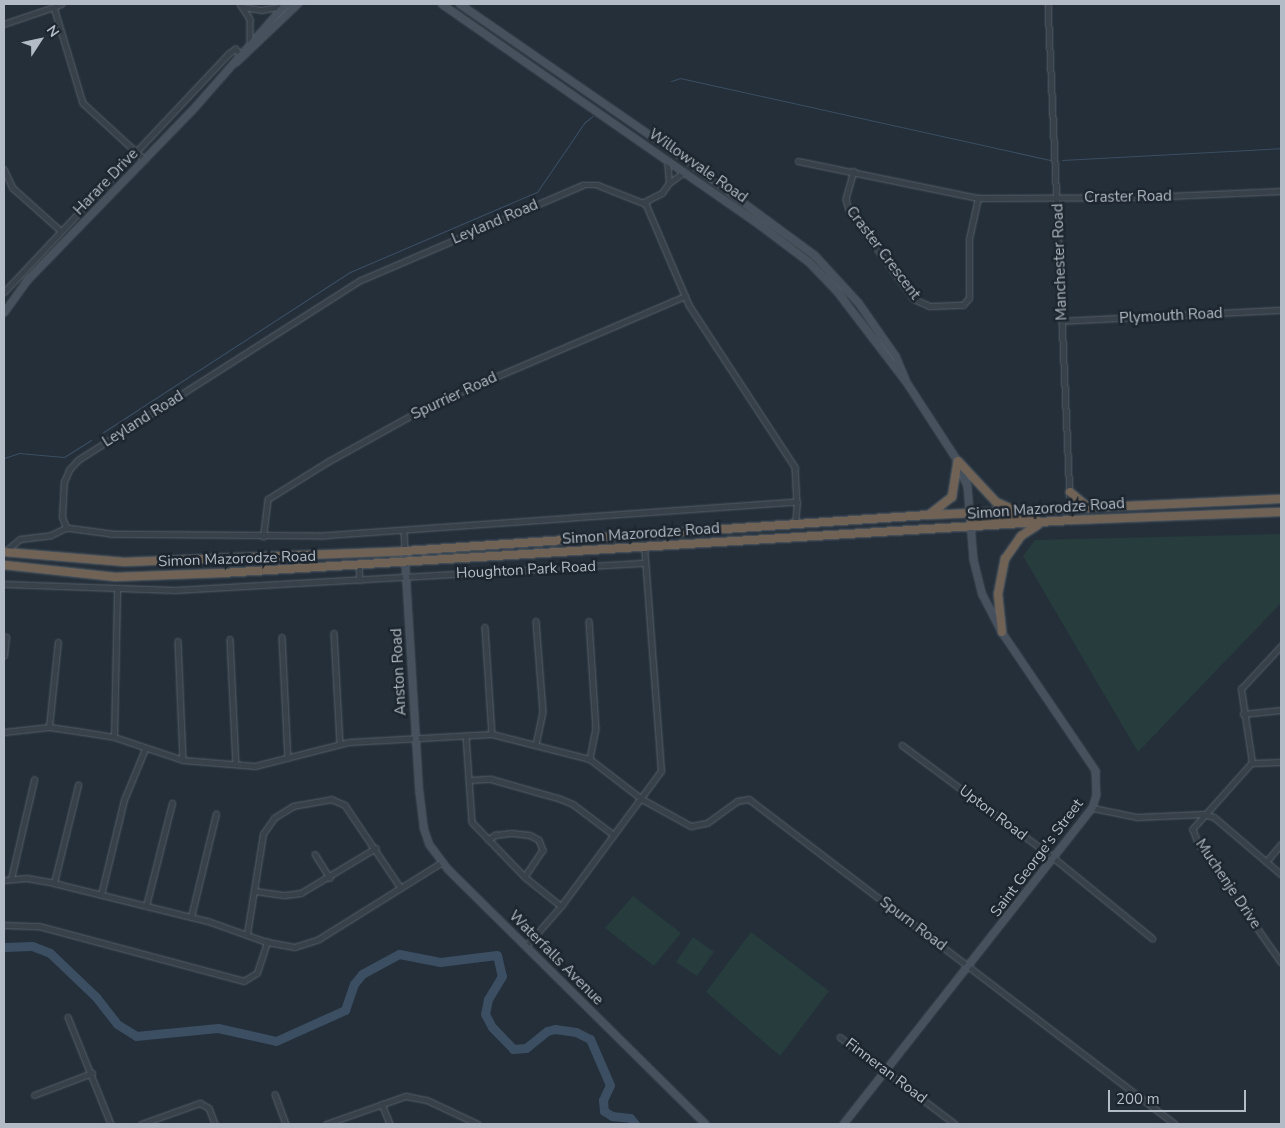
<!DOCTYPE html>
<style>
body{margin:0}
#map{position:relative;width:1285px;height:1128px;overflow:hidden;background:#242f3a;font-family:"Nunito Sans",sans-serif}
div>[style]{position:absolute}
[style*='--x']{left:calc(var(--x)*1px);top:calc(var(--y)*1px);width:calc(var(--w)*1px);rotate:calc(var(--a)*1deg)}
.green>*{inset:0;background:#273c3c}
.stream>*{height:1px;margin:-0.5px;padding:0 0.5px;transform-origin:0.5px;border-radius:0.5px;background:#3b4e62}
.river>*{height:9px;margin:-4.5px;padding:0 4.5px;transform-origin:4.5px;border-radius:4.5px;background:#3b4e62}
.roads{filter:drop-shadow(0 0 1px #565f68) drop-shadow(0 0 1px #565f68)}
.street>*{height:4.5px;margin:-2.25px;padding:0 2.25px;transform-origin:2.25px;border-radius:2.25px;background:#38414a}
.secondary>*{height:5.5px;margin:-2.75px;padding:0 2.75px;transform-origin:2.75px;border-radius:2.75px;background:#46515d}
.highway>*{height:8px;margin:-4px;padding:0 4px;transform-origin:4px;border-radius:4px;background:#706355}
span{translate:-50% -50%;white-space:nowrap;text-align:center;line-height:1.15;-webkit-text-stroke:5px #1d262f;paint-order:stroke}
.street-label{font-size:15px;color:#b3bcc6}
.frame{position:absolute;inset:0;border:5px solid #b3bcc6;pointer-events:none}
.north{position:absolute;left:15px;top:15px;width:50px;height:50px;-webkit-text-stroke:4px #1d262f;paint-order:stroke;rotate:55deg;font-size:14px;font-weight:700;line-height:20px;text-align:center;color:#b3bcc6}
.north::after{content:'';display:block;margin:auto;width:18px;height:22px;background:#b3bcc6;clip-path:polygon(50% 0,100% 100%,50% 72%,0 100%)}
.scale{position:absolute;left:1108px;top:1090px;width:138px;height:22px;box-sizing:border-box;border:2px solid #b3bcc6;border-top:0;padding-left:6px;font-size:15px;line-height:18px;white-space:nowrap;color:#b3bcc6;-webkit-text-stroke:4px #1d262f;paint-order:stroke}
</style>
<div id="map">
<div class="green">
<div style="clip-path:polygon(1281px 534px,1281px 603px,1138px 752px,1023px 556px,1035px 540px)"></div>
<div style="clip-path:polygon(633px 896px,681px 933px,654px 966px,605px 928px)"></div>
<div style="clip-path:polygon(751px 932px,829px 991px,780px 1056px,706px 992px)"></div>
<div style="clip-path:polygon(693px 937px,714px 952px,697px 976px,676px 962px)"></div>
</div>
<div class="stream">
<div style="--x:671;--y:81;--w:9;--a:-18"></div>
<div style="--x:680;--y:78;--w:380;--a:12.5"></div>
<div style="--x:1062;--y:160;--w:219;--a:-3.1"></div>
<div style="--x:102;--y:433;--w:296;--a:-33"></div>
<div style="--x:350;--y:272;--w:203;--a:-23.2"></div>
<div style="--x:537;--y:192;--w:83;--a:-55.7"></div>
<div style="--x:584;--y:123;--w:11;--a:-38"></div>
<div style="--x:4;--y:458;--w:16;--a:-18"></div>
<div style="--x:19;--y:453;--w:45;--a:5.1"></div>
<div style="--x:64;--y:457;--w:32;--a:-32"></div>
</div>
<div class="river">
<div style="--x:4;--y:947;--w:28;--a:-2"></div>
<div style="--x:32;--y:946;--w:19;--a:21"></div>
<div style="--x:50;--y:953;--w:64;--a:43.7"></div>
<div style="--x:96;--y:997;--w:34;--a:52"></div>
<div style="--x:117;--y:1024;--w:22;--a:32"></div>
<div style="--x:136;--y:1036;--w:82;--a:-5.6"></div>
<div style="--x:218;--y:1028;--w:59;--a:12.6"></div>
<div style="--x:276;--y:1041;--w:76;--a:-24.2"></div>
<div style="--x:345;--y:1010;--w:28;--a:-71"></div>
<div style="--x:354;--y:984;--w:13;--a:-51"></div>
<div style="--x:362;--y:974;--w:42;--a:-28.4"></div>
<div style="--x:399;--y:954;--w:42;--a:11"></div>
<div style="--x:440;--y:962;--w:57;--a:-7"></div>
<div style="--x:497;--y:955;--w:22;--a:77"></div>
<div style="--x:502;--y:976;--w:27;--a:121"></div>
<div style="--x:488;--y:999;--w:15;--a:101"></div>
<div style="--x:485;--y:1014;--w:15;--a:62"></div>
<div style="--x:492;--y:1027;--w:30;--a:46"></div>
<div style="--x:513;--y:1049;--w:13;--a:-4"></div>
<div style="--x:526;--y:1048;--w:27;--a:-39"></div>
<div style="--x:547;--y:1031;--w:8;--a:-14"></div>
<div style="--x:555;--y:1029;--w:21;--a:8"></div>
<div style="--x:576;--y:1032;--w:16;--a:27"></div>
<div style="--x:590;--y:1039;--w:50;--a:66.5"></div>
<div style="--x:610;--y:1085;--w:17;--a:115"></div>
<div style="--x:603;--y:1100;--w:11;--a:85"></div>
<div style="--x:604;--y:1111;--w:9;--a:32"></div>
<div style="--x:612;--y:1116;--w:18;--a:6"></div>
<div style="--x:630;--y:1118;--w:8;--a:50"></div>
</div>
<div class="roads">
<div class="street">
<div style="--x:240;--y:4;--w:18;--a:56"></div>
<div style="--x:250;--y:19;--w:22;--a:90"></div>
<div style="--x:1048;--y:4;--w:517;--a:87.45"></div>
<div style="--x:54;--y:7;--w:8;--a:-23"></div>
<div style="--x:243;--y:7;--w:18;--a:9"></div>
<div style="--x:261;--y:10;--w:23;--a:-10"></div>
<div style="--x:4;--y:24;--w:53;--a:-18.8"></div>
<div style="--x:54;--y:7;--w:100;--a:73.2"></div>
<div style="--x:83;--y:103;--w:84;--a:42.6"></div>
<div style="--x:798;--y:161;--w:184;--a:11.6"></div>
<div style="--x:978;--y:198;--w:168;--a:-0.3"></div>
<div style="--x:1146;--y:197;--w:135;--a:-2.5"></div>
<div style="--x:4;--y:169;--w:21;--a:65"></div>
<div style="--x:13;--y:188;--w:63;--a:41.8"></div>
<div style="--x:854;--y:171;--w:29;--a:106"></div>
<div style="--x:846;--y:199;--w:11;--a:75"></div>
<div style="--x:849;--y:210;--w:110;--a:53.9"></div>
<div style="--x:914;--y:299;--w:17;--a:24"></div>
<div style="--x:930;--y:306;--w:33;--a:-2"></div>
<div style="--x:963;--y:305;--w:9;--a:-49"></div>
<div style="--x:969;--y:298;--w:59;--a:-90"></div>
<div style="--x:969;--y:239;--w:42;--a:-77.6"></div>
<div style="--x:669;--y:183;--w:19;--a:-36"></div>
<div style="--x:583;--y:185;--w:15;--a:0"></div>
<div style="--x:598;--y:185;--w:52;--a:21.6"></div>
<div style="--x:646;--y:204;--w:110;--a:66.9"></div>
<div style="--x:689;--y:305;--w:194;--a:56.8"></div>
<div style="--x:795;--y:467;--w:35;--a:87"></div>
<div style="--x:797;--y:502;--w:473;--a:175.9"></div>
<div style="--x:325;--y:536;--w:214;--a:-179.5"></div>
<div style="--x:111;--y:534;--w:45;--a:-172.4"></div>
<div style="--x:66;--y:528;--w:12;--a:-110"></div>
<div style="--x:62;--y:517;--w:35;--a:-87"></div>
<div style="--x:64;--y:482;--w:13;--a:-67"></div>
<div style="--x:69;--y:470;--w:13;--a:-48"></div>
<div style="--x:78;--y:460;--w:335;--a:-32.5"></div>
<div style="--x:361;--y:280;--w:241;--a:-23.2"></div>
<div style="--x:644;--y:202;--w:20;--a:-27"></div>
<div style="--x:662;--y:193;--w:12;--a:-55"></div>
<div style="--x:669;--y:183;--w:23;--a:-95"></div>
<div style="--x:4;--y:292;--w:327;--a:-46.7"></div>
<div style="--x:228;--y:54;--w:9;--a:-36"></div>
<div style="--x:235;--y:49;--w:6;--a:39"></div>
<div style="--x:1061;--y:321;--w:220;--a:-2.9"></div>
<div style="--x:795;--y:525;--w:23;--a:-85"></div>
<div style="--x:404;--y:531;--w:20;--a:87"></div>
<div style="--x:263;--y:537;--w:38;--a:-83"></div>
<div style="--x:268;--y:499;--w:72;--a:-31.9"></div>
<div style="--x:329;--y:461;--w:118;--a:-29"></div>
<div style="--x:432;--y:404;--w:275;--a:-23.1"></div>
<div style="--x:6;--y:551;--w:18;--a:-41"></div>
<div style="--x:20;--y:539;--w:31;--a:-7"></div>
<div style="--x:51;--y:535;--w:17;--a:-25"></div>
<div style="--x:359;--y:566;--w:14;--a:86"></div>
<div style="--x:4;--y:584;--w:171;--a:2"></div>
<div style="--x:175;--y:590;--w:471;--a:-3.3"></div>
<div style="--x:536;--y:621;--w:91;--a:85.6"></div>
<div style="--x:543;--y:712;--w:33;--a:102"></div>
<div style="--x:589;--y:621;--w:107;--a:86.3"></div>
<div style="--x:596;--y:728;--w:32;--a:101"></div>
<div style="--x:485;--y:627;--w:107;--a:86.3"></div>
<div style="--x:334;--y:633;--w:111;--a:86.9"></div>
<div style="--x:282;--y:637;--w:121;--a:87.2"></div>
<div style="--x:230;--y:639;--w:125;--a:87.3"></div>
<div style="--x:178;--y:641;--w:119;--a:87.6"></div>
<div style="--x:4;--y:656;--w:19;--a:-84"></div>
<div style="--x:1243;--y:714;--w:38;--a:-6"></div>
<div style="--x:49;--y:727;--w:85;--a:-84"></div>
<div style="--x:4;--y:732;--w:45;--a:-6.3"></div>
<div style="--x:49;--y:727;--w:28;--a:8"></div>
<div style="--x:77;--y:731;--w:37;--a:9"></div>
<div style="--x:114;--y:737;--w:73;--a:18.4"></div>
<div style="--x:183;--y:760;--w:72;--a:4.8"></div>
<div style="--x:255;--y:766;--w:97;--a:-14.3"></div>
<div style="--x:349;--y:742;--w:143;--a:-3.2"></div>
<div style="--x:492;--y:734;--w:101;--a:14.3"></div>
<div style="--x:590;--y:759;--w:66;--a:37.6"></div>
<div style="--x:642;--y:799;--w:56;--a:28.9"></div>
<div style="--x:691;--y:826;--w:16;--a:-11"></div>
<div style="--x:707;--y:823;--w:37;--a:-36"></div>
<div style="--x:737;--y:801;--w:12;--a:-9"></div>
<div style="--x:749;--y:799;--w:536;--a:37.34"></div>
<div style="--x:466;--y:736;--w:86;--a:86"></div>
<div style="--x:472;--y:822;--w:76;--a:46.1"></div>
<div style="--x:525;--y:877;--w:46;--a:38.9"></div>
<div style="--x:114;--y:737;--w:148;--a:-88.8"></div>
<div style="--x:902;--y:745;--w:189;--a:36.6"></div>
<div style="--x:1054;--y:858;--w:127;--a:39.2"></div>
<div style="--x:1252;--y:763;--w:89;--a:131.8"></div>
<div style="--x:1193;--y:829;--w:15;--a:70"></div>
<div style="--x:1198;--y:843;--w:145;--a:55.1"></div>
<div style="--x:1252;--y:763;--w:75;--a:-98.5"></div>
<div style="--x:1241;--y:689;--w:59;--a:-47.1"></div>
<div style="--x:1252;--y:763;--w:29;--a:-2"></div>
<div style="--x:469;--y:780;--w:22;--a:-3"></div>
<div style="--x:491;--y:779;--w:73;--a:15.9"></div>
<div style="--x:561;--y:799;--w:13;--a:23"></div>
<div style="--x:573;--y:804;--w:51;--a:37.1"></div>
<div style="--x:1093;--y:808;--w:45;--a:11.6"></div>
<div style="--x:1137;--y:817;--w:67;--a:-2.6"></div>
<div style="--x:1204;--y:814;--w:10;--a:17"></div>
<div style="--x:1214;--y:817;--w:88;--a:40.4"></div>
<div style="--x:488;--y:840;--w:9;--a:-36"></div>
<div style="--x:495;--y:835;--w:16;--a:-7"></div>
<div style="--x:511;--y:833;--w:19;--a:6"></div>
<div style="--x:530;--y:835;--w:10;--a:29"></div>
<div style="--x:539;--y:840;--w:11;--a:68"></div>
<div style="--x:543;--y:850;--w:32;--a:124"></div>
<div style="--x:315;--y:854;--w:28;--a:58"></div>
<div style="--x:1266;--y:862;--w:23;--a:-50"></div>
<div style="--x:11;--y:879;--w:102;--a:-76.9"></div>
<div style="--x:4;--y:880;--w:23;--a:-5"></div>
<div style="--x:27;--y:878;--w:27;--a:10"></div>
<div style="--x:54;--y:883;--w:159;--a:13.9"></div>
<div style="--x:208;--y:921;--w:63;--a:19.6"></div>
<div style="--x:267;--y:942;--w:28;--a:10"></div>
<div style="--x:295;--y:947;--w:25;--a:-18"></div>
<div style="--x:319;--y:939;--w:145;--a:-32"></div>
<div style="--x:54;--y:883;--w:101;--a:-76.2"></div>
<div style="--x:255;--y:891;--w:30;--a:8"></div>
<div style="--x:285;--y:895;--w:16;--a:-7"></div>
<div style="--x:301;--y:893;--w:87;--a:-31"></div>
<div style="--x:101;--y:895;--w:98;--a:-76.4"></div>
<div style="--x:124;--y:800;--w:55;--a:-67.6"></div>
<div style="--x:146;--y:906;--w:106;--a:-75.8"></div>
<div style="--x:191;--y:917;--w:106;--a:-76.4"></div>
<div style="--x:4;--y:925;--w:35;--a:2"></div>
<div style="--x:39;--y:926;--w:212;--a:15"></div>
<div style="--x:244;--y:981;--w:15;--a:-32"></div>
<div style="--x:257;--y:973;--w:33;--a:-72"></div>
<div style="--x:247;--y:934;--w:101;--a:-80.9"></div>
<div style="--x:263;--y:834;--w:19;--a:-55"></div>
<div style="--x:274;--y:818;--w:22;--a:-32"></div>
<div style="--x:293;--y:806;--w:39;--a:-10"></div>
<div style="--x:331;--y:799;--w:15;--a:23"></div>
<div style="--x:345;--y:805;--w:99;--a:56.1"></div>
<div style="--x:527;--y:945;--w:52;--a:-48.9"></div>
<div style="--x:561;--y:906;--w:168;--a:-53.5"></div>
<div style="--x:661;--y:771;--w:225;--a:-94.3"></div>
<div style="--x:68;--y:1017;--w:115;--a:68.1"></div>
<div style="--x:840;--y:1037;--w:144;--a:37.1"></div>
<div style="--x:275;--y:1094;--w:32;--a:70"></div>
<div style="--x:34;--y:1095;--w:62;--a:-20.8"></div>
<div style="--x:382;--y:1104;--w:22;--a:68"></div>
<div style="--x:141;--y:1124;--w:63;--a:-19.6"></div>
<div style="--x:200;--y:1103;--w:10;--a:29"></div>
<div style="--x:209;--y:1108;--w:17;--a:69"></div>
<div style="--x:326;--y:1124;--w:85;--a:-19.3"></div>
<div style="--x:406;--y:1096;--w:21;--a:11"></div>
<div style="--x:427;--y:1100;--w:56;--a:25.2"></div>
</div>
<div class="secondary">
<div style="--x:442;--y:4;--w:389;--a:34.8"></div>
<div style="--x:761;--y:226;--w:60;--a:36.9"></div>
<div style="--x:809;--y:262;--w:40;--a:46"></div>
<div style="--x:837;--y:291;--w:117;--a:52.6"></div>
<div style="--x:908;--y:384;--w:92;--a:57"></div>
<div style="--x:958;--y:461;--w:28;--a:69"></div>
<div style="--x:968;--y:487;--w:73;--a:85.3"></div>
<div style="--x:974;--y:560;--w:36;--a:76"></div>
<div style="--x:983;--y:595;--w:42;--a:62.8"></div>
<div style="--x:1002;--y:632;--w:168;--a:55.9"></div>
<div style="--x:1096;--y:771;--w:24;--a:88"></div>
<div style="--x:1097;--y:795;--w:14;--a:107"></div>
<div style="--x:1093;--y:808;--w:402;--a:128.2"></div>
<div style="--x:460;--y:4;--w:267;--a:34.6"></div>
<div style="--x:680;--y:156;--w:167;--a:36.3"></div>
<div style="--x:815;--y:255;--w:65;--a:47.5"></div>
<div style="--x:859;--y:303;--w:65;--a:55.1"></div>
<div style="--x:896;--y:356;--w:25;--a:67"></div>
<div style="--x:236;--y:63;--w:86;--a:-43.6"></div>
<div style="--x:4;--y:313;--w:41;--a:-54"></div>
<div style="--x:28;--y:280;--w:235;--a:-45.9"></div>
<div style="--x:192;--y:111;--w:142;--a:-48.7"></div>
<div style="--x:405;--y:551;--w:242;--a:86.5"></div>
<div style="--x:420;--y:793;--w:35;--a:83"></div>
<div style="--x:424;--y:828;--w:18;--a:71"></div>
<div style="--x:430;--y:845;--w:31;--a:53"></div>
<div style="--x:449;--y:870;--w:361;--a:44.7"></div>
</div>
<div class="highway">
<div style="--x:958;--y:461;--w:56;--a:47.2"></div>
<div style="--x:996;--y:502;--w:22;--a:24"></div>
<div style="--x:1070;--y:492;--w:25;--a:40"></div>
<div style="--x:930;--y:514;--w:28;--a:-38"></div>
<div style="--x:952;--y:497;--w:36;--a:-81"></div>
<div style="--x:971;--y:521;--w:59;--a:-2.9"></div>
<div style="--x:1030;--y:518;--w:11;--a:22"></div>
<div style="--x:4;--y:552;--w:121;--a:4.7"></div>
<div style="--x:125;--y:562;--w:280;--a:-2.2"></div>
<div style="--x:405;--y:551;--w:524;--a:-3.94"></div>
<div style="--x:928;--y:515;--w:353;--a:-2.6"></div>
<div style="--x:4;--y:565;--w:112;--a:6.2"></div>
<div style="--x:115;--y:577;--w:107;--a:-2.1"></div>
<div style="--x:222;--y:573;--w:851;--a:-3.57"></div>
<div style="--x:1071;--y:520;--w:210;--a:-2.2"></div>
<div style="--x:1002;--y:632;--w:38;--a:-96"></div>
<div style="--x:998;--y:594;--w:36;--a:-79"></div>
<div style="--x:1005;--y:559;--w:28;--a:-55"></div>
<div style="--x:1021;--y:536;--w:20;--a:-33"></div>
</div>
</div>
<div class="street-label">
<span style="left:698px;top:166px;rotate:35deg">Willowvale Road</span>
<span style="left:106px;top:182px;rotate:-46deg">Harare Drive</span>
<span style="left:1128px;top:197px;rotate:-1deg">Craster Road</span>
<span style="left:495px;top:222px;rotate:-23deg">Leyland Road</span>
<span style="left:883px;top:253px;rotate:53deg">Craster Crescent</span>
<span style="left:1060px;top:262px;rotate:-92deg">Manchester Road</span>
<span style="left:1171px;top:316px;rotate:-3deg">Plymouth Road</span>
<span style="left:454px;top:396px;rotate:-25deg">Spurrier Road</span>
<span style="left:143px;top:419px;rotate:-32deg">Leyland Road</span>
<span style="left:1046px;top:509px;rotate:-4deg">Simon Mazorodze Road</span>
<span style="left:641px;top:534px;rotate:-4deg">Simon Mazorodze Road</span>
<span style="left:237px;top:559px;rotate:-2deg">Simon Mazorodze Road</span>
<span style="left:526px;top:570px;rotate:-3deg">Houghton Park Road</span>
<span style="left:399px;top:672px;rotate:-93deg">Anston Road</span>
<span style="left:993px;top:813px;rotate:37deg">Upton Road</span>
<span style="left:1037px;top:858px;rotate:-53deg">Saint George's Street</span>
<span style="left:1228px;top:884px;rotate:56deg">Muchenje Drive</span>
<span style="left:913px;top:924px;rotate:37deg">Spurn Road</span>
<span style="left:556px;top:958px;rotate:45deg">Waterfalls Avenue</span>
<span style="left:886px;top:1071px;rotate:37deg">Finneran Road</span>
</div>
<div class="frame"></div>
<div class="north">N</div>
<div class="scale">200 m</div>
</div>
